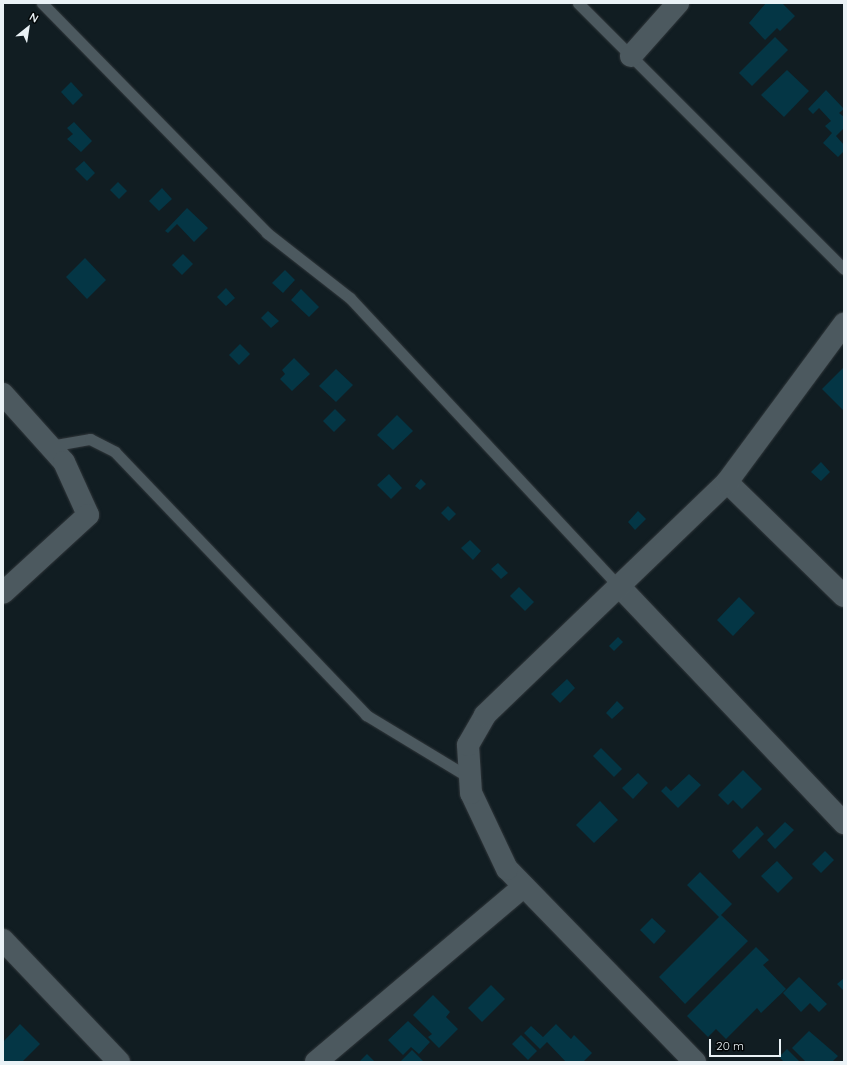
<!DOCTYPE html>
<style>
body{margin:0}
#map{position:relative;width:847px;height:1065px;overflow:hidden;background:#111d22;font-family:Quicksand,sans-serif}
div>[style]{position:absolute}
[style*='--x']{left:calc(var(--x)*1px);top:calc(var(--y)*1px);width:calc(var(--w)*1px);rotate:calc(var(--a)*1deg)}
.building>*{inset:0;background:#043645}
.roads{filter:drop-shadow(0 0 1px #30363a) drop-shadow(0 0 1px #30363a)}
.lane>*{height:11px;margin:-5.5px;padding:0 5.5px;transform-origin:5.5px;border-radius:5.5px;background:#4c595f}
.street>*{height:22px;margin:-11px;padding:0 11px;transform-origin:11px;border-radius:11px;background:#4c595f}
span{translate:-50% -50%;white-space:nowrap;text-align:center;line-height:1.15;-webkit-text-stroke:3.5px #030708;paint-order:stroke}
.frame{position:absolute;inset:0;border:4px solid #eaf2f6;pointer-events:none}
.north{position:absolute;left:8px;top:8px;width:40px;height:40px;-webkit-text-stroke:3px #030708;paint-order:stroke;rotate:30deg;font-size:11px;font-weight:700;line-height:16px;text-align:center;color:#eaf2f6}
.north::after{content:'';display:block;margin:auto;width:14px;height:18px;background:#eaf2f6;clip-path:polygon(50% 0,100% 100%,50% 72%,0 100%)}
.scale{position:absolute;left:709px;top:1039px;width:72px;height:18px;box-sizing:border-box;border:2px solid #eaf2f6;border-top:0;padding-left:5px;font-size:12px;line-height:14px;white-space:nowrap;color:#eaf2f6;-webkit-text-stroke:3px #030708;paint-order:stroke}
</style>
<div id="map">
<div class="building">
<div style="clip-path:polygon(766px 3px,782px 3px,795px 16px,780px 31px,777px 28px,765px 40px,749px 23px)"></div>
<div style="clip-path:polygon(775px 37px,788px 50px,752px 86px,739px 73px)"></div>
<div style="clip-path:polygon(787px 70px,809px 91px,784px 117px,761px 95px)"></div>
<div style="clip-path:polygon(71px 82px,83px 95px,73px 105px,61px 92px)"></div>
<div style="clip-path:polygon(826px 90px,844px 109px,839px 113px,844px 117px,844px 128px,836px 136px,844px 145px,844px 151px,838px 157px,823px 143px,832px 133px,825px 126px,831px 121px,819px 108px,813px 114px,808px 109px)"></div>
<div style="clip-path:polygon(74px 122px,92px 141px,81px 152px,67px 139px,73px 134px,67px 128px)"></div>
<div style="clip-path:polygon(84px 161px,95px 173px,87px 181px,75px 169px)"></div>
<div style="clip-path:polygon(118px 182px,127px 191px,119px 199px,110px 190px)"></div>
<div style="clip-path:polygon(162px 188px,172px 199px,159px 211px,149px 201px)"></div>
<div style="clip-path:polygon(187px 208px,208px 228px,194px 242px,177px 224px,168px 233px,165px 231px)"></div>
<div style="clip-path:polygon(183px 254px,193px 264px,182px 275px,172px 265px)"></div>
<div style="clip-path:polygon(85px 258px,106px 280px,87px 299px,66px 277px)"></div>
<div style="clip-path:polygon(285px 270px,295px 280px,283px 293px,272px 283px)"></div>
<div style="clip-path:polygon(226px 288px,235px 298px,226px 306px,217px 297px)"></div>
<div style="clip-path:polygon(301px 289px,319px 307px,309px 317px,291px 300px)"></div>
<div style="clip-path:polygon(268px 311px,279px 321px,271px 328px,261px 318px)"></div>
<div style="clip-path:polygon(240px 344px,250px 354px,239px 365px,229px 355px)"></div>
<div style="clip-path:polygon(294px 358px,310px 374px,292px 391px,280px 379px,285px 374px,282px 370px)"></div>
<div style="clip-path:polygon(844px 367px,844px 411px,822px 389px)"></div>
<div style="clip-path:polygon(336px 369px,353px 385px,336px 402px,319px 386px)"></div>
<div style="clip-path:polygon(335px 409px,346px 420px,334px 432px,323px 421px)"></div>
<div style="clip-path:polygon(397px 415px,413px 431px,393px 450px,377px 435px)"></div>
<div style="clip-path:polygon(821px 462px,830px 472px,821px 481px,811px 472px)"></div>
<div style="clip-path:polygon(389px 474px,402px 488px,391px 499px,377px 485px)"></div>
<div style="clip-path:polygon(421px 479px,426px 484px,420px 490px,415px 486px)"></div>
<div style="clip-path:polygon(448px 506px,456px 514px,449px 521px,441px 513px)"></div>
<div style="clip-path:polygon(638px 511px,646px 519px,635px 530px,628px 522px)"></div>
<div style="clip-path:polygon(470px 540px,481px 551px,473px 560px,461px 548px)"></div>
<div style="clip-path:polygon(498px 563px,508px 573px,501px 579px,491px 569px)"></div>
<div style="clip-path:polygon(519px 587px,534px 602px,525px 611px,510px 596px)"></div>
<div style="clip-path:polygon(739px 597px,755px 613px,733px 636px,717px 620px)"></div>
<div style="clip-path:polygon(618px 637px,623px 642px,614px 651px,609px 646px)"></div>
<div style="clip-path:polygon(567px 679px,575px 688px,560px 703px,551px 694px)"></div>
<div style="clip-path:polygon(617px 701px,624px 708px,612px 719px,606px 713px)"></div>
<div style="clip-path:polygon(601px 748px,622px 769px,614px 777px,593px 756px)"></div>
<div style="clip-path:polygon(743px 770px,762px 789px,742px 809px,733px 800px,728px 805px,718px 795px)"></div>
<div style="clip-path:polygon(638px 773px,648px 783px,633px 799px,622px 788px)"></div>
<div style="clip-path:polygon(689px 774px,701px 785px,678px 808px,661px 791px,666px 786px,671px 791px)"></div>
<div style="clip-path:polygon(600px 801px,618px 820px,594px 843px,576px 825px)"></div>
<div style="clip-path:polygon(785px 822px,794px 830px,775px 849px,767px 840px)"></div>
<div style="clip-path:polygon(757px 826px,764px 834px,739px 859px,732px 851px)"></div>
<div style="clip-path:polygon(825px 851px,834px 860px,821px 873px,812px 864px)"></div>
<div style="clip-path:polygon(777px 861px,793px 878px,778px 893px,761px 876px)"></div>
<div style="clip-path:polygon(700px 872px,732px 904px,721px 915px,748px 941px,685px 1004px,659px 977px,719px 917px,687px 885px)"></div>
<div style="clip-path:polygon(652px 918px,666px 931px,654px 944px,640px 930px)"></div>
<div style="clip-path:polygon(756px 947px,769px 960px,763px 965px,786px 989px,761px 1013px,757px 1008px,726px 1039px,716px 1029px,708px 1037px,687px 1016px)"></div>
<div style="clip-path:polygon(799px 977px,827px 1004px,819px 1012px,810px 1003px,801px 1012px,783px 993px)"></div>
<div style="clip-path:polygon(844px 978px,844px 991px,837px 984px)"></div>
<div style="clip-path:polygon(491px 985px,505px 999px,482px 1022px,468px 1008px)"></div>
<div style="clip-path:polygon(433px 995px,450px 1012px,446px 1017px,458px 1029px,439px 1048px,428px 1037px,432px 1034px,413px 1015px)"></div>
<div style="clip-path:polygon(408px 1021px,430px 1042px,419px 1054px,411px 1047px,403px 1055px,388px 1040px)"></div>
<div style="clip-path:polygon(20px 1024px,40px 1044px,22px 1062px,3px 1062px,3px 1042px)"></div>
<div style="clip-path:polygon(556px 1024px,571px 1039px,574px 1035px,592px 1053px,583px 1062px,566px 1062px,547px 1042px,540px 1049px,524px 1033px,531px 1026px,543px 1037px)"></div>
<div style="clip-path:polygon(809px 1031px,838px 1056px,832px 1062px,806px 1062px,792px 1048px)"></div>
<div style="clip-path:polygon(521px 1035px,537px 1051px,528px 1060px,512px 1044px)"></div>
<div style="clip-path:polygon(787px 1049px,800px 1062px,784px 1062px,779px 1057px)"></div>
<div style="clip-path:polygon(412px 1050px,424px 1062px,400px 1062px)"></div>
<div style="clip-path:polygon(367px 1054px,375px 1062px,359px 1062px)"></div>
</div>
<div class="roads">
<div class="lane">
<div style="--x:42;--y:3;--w:322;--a:45.6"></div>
<div style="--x:267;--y:233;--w:105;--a:38.1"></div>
<div style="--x:350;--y:298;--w:394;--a:47"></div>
<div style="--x:578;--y:3;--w:376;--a:45"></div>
<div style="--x:50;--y:446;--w:41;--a:-9.9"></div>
<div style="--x:90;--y:439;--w:28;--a:27"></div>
<div style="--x:115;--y:452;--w:364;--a:46.3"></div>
<div style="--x:366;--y:715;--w:122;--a:31.2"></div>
</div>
<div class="street">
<div style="--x:631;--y:56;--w:71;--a:-48.4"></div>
<div style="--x:3;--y:394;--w:91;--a:48.1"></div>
<div style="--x:64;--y:462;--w:58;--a:65.6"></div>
<div style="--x:88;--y:515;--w:115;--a:137.5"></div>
<div style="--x:727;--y:482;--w:163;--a:44.3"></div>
<div style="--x:619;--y:586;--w:327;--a:46.5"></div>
<div style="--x:3;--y:940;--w:168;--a:46.4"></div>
<div style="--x:316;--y:1062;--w:272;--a:-40.2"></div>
<div style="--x:695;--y:1062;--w:269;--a:-134.2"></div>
<div style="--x:507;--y:869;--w:84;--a:-115.3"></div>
<div style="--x:471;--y:793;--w:48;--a:-93.6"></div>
<div style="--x:468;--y:745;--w:34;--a:-60"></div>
<div style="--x:485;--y:715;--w:336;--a:-43.9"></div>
<div style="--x:727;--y:482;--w:197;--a:-53.5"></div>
</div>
</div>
<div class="frame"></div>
<div class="north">N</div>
<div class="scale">20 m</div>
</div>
